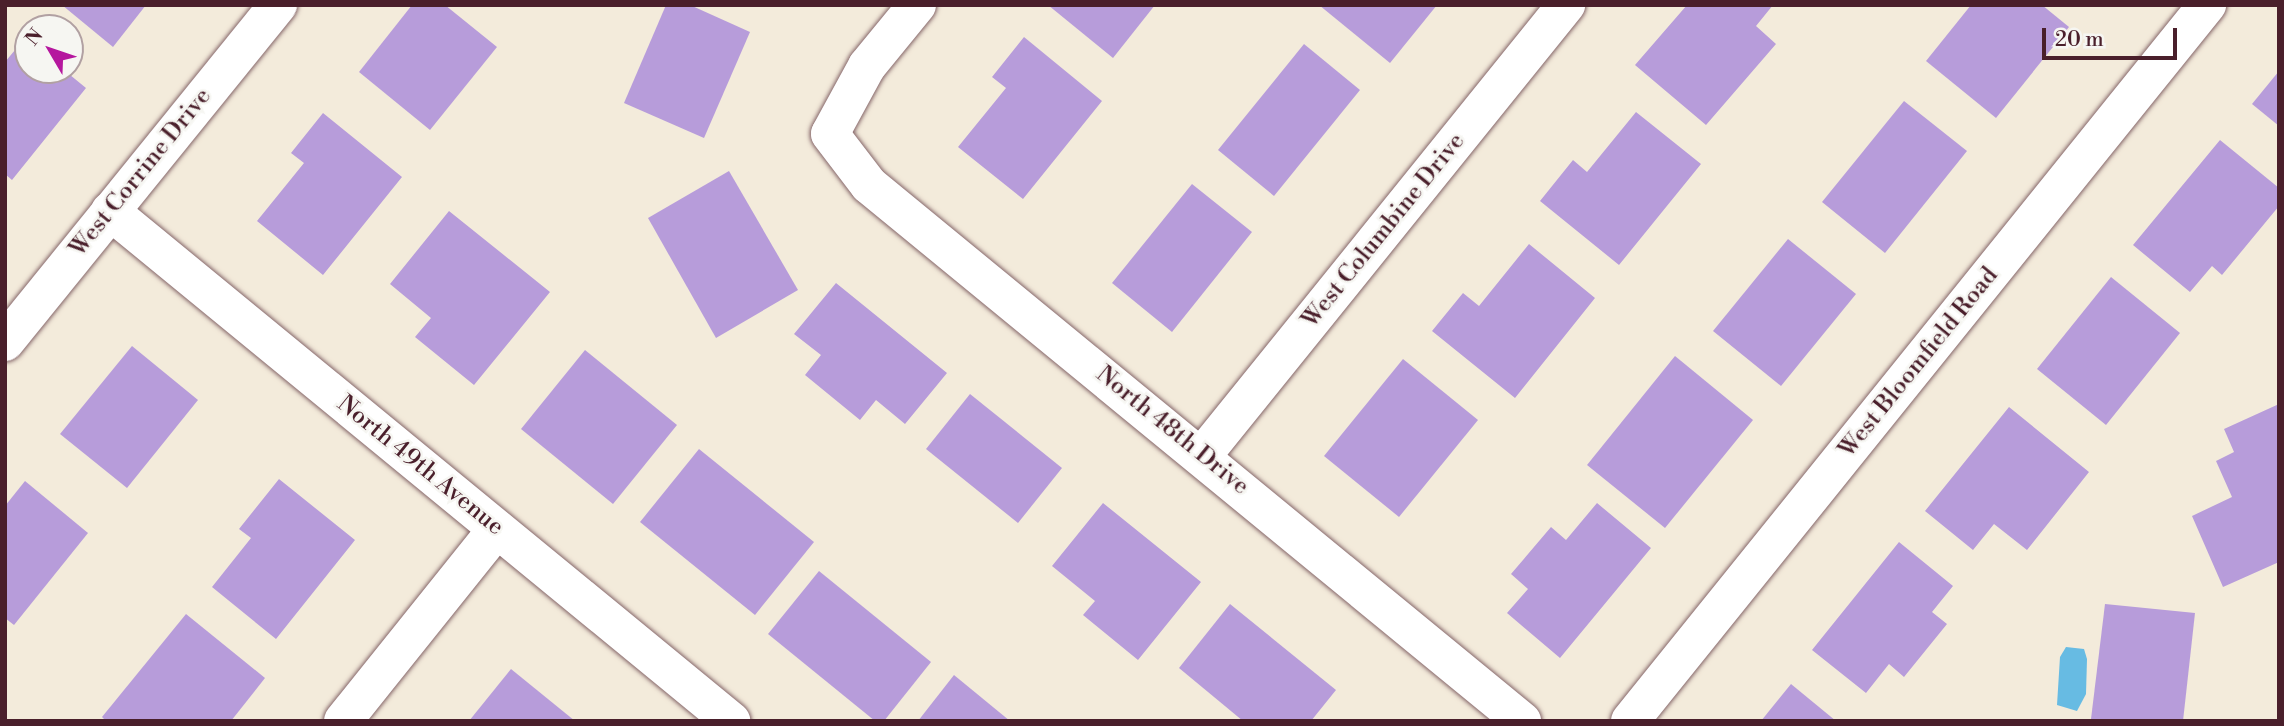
<!DOCTYPE html>
<style>
body{margin:0}
#map{position:relative;width:2284px;height:726px;overflow:hidden;background:#f3ebdb;font-family:"Libre Bodoni",serif}
div>[style]{position:absolute}
[style*='--x']{left:calc(var(--x)*1px);top:calc(var(--y)*1px);width:calc(var(--w)*1px);rotate:calc(var(--a)*1deg)}
.water>*{inset:0;background:#67bbe3}
.building>*{inset:0;background:#b79cda}
.roads{filter:drop-shadow(0 0 2px #856669) drop-shadow(0 0 2px #856669)}
.minor>*{height:38px;margin:-19px;padding:0 19px;transform-origin:19px;border-radius:19px;background:#fff}
span{translate:-50% -50%;white-space:nowrap;text-align:center;line-height:1.15;-webkit-text-stroke:5px #f6f6f2;paint-order:stroke}
.street-label{font-size:24px;color:#4a1f2b}
.frame{position:absolute;inset:0;border:7px solid #4a1f2b;pointer-events:none}
.north{position:absolute;left:14px;top:14px;width:70px;height:70px;box-sizing:border-box;background:#f6f6f2;border:2px solid #b1a0a2;border-radius:50%;rotate:309deg;font-size:19px;font-weight:700;line-height:28px;text-align:center;color:#4a1f2b}
.north::after{content:'';display:block;margin:auto;width:24px;height:32px;background:#b5179e;clip-path:polygon(50% 0,100% 100%,50% 72%,0 100%)}
.scale{position:absolute;left:2042px;top:28px;width:135px;height:32px;box-sizing:border-box;border:4px solid #4a1f2b;border-top:0;padding-left:9px;font-size:21px;line-height:24px;white-space:nowrap;color:#4a1f2b;-webkit-text-stroke:5px #f6f6f2;paint-order:stroke}
</style>
<div id="map">
<div class="water">
<div style="clip-path:polygon(2066px 647px,2084px 649px,2087px 659px,2086px 694px,2077px 711px,2057px 705px,2060px 657px)"></div>
</div>
<div class="building">
<div style="clip-path:polygon(62px 5px,146px 5px,113px 47px)"></div>
<div style="clip-path:polygon(412px 5px,445px 5px,497px 47px,430px 130px,359px 72px)"></div>
<div style="clip-path:polygon(666px 5px,690px 5px,750px 32px,704px 138px,624px 103px)"></div>
<div style="clip-path:polygon(1048px 5px,1155px 5px,1113px 58px)"></div>
<div style="clip-path:polygon(1319px 5px,1437px 5px,1390px 63px)"></div>
<div style="clip-path:polygon(1687px 5px,1773px 5px,1756px 26px,1776px 44px,1706px 125px,1635px 65px)"></div>
<div style="clip-path:polygon(1971px 5px,2042px 5px,2069px 27px,1996px 118px,1926px 61px)"></div>
<div style="clip-path:polygon(1024px 37px,1102px 101px,1023px 199px,958px 147px,1006px 88px,992px 77px)"></div>
<div style="clip-path:polygon(25px 38px,28px 70px,64px 70px,86px 88px,12px 180px,5px 174px,5px 62px)"></div>
<div style="clip-path:polygon(1304px 44px,1360px 90px,1274px 196px,1218px 150px)"></div>
<div style="clip-path:polygon(2279px 71px,2279px 126px,2252px 104px)"></div>
<div style="clip-path:polygon(1904px 101px,1967px 151px,1885px 253px,1822px 202px)"></div>
<div style="clip-path:polygon(1636px 112px,1701px 164px,1619px 265px,1540px 201px,1573px 160px,1587px 172px)"></div>
<div style="clip-path:polygon(323px 113px,402px 177px,323px 275px,257px 221px,304px 163px,291px 153px)"></div>
<div style="clip-path:polygon(2220px 140px,2279px 188px,2279px 206px,2222px 275px,2212px 266px,2190px 292px,2133px 245px)"></div>
<div style="clip-path:polygon(729px 171px,798px 290px,716px 338px,648px 218px)"></div>
<div style="clip-path:polygon(1192px 184px,1252px 232px,1172px 332px,1112px 283px)"></div>
<div style="clip-path:polygon(449px 211px,550px 292px,474px 385px,415px 337px,431px 318px,390px 284px)"></div>
<div style="clip-path:polygon(1788px 239px,1856px 294px,1781px 386px,1713px 331px)"></div>
<div style="clip-path:polygon(1529px 244px,1595px 298px,1515px 398px,1432px 331px,1463px 293px,1479px 306px)"></div>
<div style="clip-path:polygon(2111px 277px,2180px 333px,2106px 425px,2037px 369px)"></div>
<div style="clip-path:polygon(836px 283px,947px 373px,905px 424px,876px 400px,860px 420px,805px 375px,821px 355px,794px 334px)"></div>
<div style="clip-path:polygon(132px 346px,198px 400px,127px 488px,60px 434px)"></div>
<div style="clip-path:polygon(585px 350px,677px 425px,613px 504px,521px 429px)"></div>
<div style="clip-path:polygon(1675px 356px,1753px 420px,1665px 528px,1587px 465px)"></div>
<div style="clip-path:polygon(1403px 359px,1478px 420px,1399px 517px,1324px 456px)"></div>
<div style="clip-path:polygon(970px 394px,1062px 468px,1018px 523px,926px 449px)"></div>
<div style="clip-path:polygon(2279px 404px,2279px 562px,2223px 587px,2192px 516px,2232px 497px,2216px 461px,2234px 452px,2224px 429px)"></div>
<div style="clip-path:polygon(2009px 407px,2089px 472px,2027px 550px,1994px 524px,1973px 550px,1925px 511px)"></div>
<div style="clip-path:polygon(699px 449px,814px 542px,755px 615px,640px 522px)"></div>
<div style="clip-path:polygon(279px 479px,355px 540px,276px 639px,212px 587px,251px 538px,239px 529px)"></div>
<div style="clip-path:polygon(25px 481px,88px 533px,14px 625px,5px 618px,5px 506px)"></div>
<div style="clip-path:polygon(1103px 503px,1201px 582px,1138px 660px,1083px 615px,1095px 601px,1052px 566px)"></div>
<div style="clip-path:polygon(1597px 503px,1651px 548px,1560px 658px,1507px 613px,1528px 589px,1511px 574px,1551px 527px,1566px 540px)"></div>
<div style="clip-path:polygon(1899px 542px,1953px 586px,1932px 612px,1947px 624px,1904px 677px,1889px 664px,1866px 693px,1812px 650px)"></div>
<div style="clip-path:polygon(819px 571px,931px 662px,884px 721px,875px 721px,768px 634px)"></div>
<div style="clip-path:polygon(1230px 604px,1336px 690px,1311px 721px,1243px 721px,1179px 668px)"></div>
<div style="clip-path:polygon(2105px 604px,2195px 613px,2183px 721px,2091px 719px)"></div>
<div style="clip-path:polygon(186px 614px,265px 678px,231px 721px,106px 721px,102px 717px)"></div>
<div style="clip-path:polygon(511px 669px,575px 721px,469px 721px)"></div>
<div style="clip-path:polygon(954px 675px,1010px 721px,918px 721px)"></div>
<div style="clip-path:polygon(1791px 684px,1836px 721px,1761px 721px)"></div>
</div>
<div class="roads">
<div class="minor">
<div style="--x:917;--y:5;--w:79;--a:129.3"></div>
<div style="--x:867;--y:66;--w:77;--a:118.6"></div>
<div style="--x:830;--y:134;--w:64;--a:52.6"></div>
<div style="--x:869;--y:185;--w:845;--a:39.38"></div>
<div style="--x:110;--y:211;--w:804;--a:39.39"></div>
<div style="--x:5;--y:342;--w:434;--a:-51"></div>
<div style="--x:1202;--y:456;--w:580;--a:-51.09"></div>
<div style="--x:343;--y:721;--w:246;--a:-51.3"></div>
<div style="--x:1630;--y:721;--w:920;--a:-51.14"></div>
</div>
</div>
<div class="street-label">
<span style="left:141px;top:173px;rotate:-51deg">West Corrine Drive</span>
<span style="left:1384px;top:231px;rotate:-51deg">West Columbine Drive</span>
<span style="left:1919px;top:363px;rotate:-51deg">West Bloomfield Road</span>
<span style="left:1172px;top:431px;rotate:39deg">North 48th Drive</span>
<span style="left:420px;top:466px;rotate:39deg">North 49th Avenue</span>
</div>
<div class="frame"></div>
<div class="north">N</div>
<div class="scale">20 m</div>
</div>
